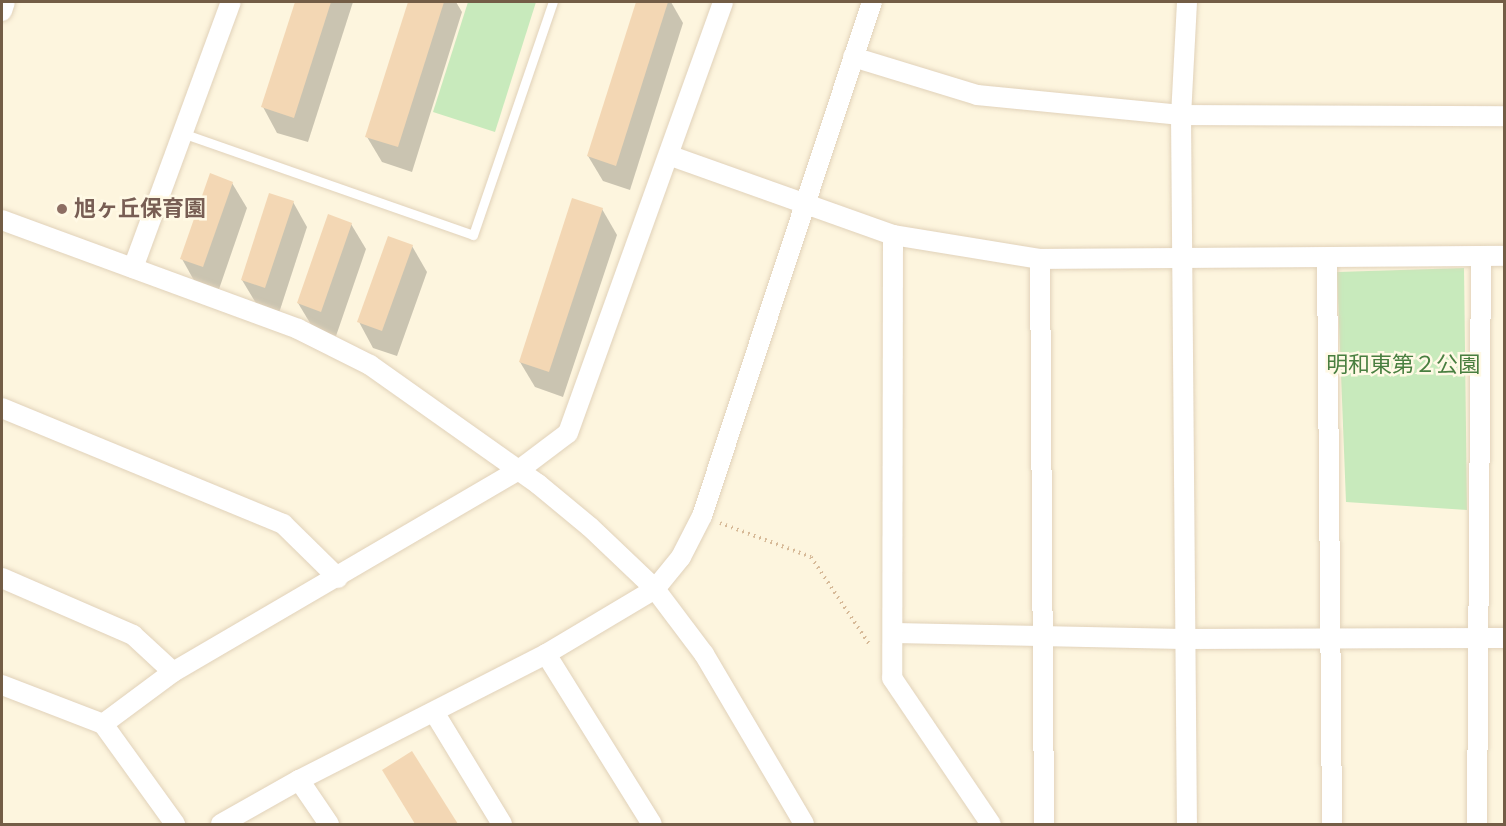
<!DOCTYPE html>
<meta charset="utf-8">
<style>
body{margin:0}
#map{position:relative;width:1506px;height:826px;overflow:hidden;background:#fdf5de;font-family:"Titillium Web","Noto Sans JP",sans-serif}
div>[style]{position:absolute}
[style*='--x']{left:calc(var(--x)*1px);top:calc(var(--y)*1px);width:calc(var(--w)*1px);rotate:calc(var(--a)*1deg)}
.green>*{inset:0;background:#c8eabc}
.shadow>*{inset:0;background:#0003}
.building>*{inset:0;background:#f3d7b4}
.path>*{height:4px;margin-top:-2px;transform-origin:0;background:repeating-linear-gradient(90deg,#d7ba98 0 1.5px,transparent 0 6px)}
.roads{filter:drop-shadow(0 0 2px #e1d2ba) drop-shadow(0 0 2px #e1d2ba)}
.service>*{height:9px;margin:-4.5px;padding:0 4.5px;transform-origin:4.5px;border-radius:4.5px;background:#fff}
.minor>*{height:20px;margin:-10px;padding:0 10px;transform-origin:10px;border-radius:10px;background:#fff}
.dots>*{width:16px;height:16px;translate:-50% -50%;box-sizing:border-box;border:3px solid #fff9e5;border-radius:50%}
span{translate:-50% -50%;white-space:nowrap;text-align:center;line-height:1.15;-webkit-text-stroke:5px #fff9e5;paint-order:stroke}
.education-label{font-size:22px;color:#785e54;font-weight:700}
.left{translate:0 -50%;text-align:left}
.park-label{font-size:22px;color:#497f40}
.frame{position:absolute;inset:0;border:3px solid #735d46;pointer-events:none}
</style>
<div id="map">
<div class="green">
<div style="clip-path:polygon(468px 2px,536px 2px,495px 132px,433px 112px)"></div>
<div style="clip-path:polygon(1464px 268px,1467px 510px,1346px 502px,1337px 272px)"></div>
</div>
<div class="shadow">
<div style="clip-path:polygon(297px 2px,353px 2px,308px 142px,277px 133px,263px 107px)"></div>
<div style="clip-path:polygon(410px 2px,456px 2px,462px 12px,412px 172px,382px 162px,367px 137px)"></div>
<div style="clip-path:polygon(638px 2px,671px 2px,683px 23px,630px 190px,603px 181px,588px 156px)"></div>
<div style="clip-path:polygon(232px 183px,247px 208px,218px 292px,196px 284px,182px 259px)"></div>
<div style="clip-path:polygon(293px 202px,307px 227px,279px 313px,257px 305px,242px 280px)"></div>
<div style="clip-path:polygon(602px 209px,617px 235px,563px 397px,535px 387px,520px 362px)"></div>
<div style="clip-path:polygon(351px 224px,366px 249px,336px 336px,313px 328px,298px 303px)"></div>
<div style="clip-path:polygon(412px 246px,427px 272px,397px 356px,373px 348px,359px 322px)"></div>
<div style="clip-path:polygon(412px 753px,456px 824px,416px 824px,398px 795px)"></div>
</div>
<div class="building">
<div style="clip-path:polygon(295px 2px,331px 2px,294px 118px,261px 107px)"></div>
<div style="clip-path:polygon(408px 2px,444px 2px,398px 147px,365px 137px)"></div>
<div style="clip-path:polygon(636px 2px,668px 2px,616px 166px,587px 156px)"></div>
<div style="clip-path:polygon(210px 173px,233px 182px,203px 267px,180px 259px)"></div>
<div style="clip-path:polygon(269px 193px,294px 201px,265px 288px,241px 280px)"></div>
<div style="clip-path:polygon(572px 198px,603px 208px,549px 372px,519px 362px)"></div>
<div style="clip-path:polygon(328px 214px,352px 223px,321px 312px,297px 303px)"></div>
<div style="clip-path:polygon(388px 236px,413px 245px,382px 331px,357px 322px)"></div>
<div style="clip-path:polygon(412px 751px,458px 824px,415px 824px,382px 770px)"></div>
</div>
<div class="path">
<div style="--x:720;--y:523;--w:97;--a:20.5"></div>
<div style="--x:811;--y:557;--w:106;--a:56.2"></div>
</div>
<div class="roads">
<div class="service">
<div style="--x:182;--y:133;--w:308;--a:19.3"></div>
<div style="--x:473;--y:235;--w:246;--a:-71.1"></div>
</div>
<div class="minor">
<div style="--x:1187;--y:2;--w:113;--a:93"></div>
<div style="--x:1181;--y:115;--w:709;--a:89.52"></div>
<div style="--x:2;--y:11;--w:9;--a:-72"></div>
<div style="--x:853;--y:57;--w:130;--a:17"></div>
<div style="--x:977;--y:95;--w:205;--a:5.6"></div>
<div style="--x:1181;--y:115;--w:323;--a:0.2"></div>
<div style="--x:671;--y:156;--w:236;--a:19.6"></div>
<div style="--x:893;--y:235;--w:149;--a:9.3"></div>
<div style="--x:1040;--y:259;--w:464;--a:-0.4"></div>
<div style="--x:2;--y:220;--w:315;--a:20.2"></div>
<div style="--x:298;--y:329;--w:80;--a:26.6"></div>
<div style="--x:370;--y:365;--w:206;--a:35.3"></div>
<div style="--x:538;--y:484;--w:67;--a:39.6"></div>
<div style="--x:590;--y:527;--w:90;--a:43.6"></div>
<div style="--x:655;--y:589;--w:81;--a:53"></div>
<div style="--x:704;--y:654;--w:197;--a:59.5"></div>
<div style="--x:893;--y:235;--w:443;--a:90.1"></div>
<div style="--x:892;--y:678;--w:176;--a:55.9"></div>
<div style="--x:1040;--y:259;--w:565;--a:89.59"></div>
<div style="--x:1327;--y:259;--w:565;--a:89.49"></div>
<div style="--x:133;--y:268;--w:283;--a:-69.8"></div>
<div style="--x:2;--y:408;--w:304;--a:22.4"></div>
<div style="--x:283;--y:524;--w:77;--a:44.5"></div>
<div style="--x:2;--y:578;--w:143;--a:23.5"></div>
<div style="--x:133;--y:635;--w:54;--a:42.8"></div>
<div style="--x:895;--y:633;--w:288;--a:1.2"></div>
<div style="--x:1183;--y:639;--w:321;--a:-0.2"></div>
<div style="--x:546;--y:654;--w:200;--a:58.1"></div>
<div style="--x:2;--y:685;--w:108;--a:21.1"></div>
<div style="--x:103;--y:724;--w:123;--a:54.2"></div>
<div style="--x:434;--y:712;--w:131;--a:58.7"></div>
<div style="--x:103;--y:724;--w:87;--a:-36.6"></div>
<div style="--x:173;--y:672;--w:401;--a:-30.3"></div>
<div style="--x:519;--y:470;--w:61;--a:-37.1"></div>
<div style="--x:568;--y:433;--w:458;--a:-70.2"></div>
<div style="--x:299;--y:780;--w:53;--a:55.7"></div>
<div style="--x:221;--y:824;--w:90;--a:-29.4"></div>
<div style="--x:299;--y:780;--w:277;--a:-27"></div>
<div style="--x:546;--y:654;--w:127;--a:-30.8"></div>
<div style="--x:655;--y:589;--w:41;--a:-50.9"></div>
<div style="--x:681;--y:557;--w:46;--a:-62.9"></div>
<div style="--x:702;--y:516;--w:541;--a:-71.7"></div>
<div style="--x:1477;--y:824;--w:568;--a:-89.6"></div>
</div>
</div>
<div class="dots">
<div style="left:62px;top:209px;background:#8d6e63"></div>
</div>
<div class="education-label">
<span class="left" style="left:74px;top:209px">旭ヶ丘保育園</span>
</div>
<div class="park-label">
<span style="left:1403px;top:365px">明和東第２公園</span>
</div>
<div class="frame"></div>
</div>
